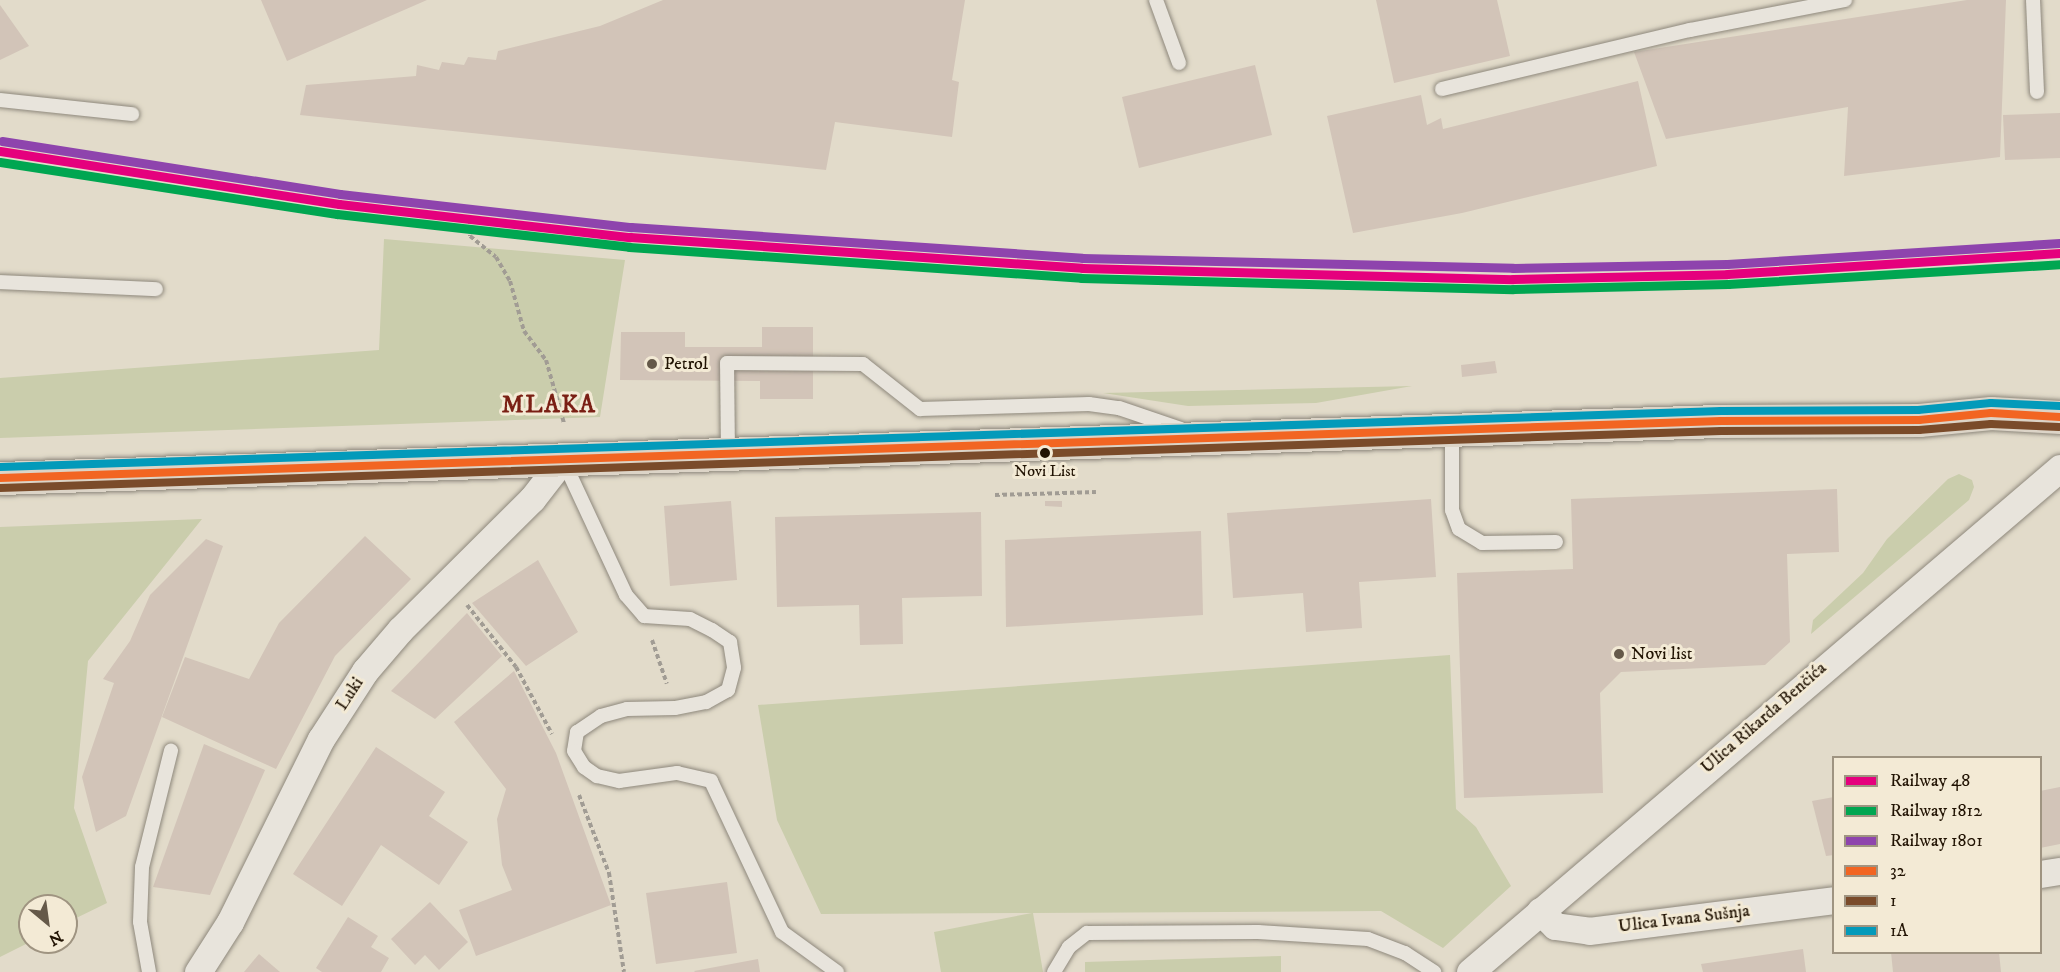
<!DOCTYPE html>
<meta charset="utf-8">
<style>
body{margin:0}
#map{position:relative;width:2060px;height:972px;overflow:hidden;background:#e2dbca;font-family:"IM FELL DW Pica",serif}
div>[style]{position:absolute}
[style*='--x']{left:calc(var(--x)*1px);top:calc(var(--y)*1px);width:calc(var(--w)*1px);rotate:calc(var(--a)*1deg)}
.green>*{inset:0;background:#cacdac}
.building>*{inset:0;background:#d2c4b8}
.path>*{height:4px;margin-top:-2px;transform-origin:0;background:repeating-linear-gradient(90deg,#a19c94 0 4.5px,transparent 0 7.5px)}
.roads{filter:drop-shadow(0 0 2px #8e887c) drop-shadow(0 0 2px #8e887c)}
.lane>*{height:14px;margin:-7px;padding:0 7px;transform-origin:7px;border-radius:7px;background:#e8e4dc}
.street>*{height:27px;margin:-13.5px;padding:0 13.5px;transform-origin:13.5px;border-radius:13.5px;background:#e8e4dc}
.primary>*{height:33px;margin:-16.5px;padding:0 16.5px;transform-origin:16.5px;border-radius:16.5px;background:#dcd4c7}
.bus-1>*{height:8px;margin:-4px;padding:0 4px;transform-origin:4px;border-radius:4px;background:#f26522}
.bus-2>*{height:8px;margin:-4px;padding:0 4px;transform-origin:4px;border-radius:4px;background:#7a4b2a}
.bus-3>*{height:8px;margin:-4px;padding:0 4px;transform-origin:4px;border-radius:4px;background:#039aba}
.rail-1>*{height:9px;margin:-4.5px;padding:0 4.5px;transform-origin:4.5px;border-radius:4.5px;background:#e5007d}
.rail-2>*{height:9px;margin:-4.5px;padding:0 4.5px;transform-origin:4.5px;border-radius:4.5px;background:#00a651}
.rail-3>*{height:9px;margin:-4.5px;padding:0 4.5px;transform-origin:4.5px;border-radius:4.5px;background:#8e44ad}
.dots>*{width:16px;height:16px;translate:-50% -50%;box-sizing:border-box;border:3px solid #f3ead5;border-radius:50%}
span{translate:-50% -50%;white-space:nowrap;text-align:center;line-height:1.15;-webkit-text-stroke:6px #f3ead5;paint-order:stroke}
.bus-label{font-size:16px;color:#211303}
.poi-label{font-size:18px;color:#211303}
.left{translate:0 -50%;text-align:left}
.street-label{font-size:18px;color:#211303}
.district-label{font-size:24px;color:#7a1f14;font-weight:700;letter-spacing:1.5px}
.legend{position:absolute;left:1832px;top:756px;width:210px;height:198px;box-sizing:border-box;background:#f3ead5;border:2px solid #9f9481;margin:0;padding:8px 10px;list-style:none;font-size:18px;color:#211303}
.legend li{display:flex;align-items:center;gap:12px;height:30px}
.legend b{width:30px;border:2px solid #9f9481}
.north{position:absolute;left:18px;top:894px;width:60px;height:60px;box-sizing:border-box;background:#f3ead5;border:2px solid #9f9481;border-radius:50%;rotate:151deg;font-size:16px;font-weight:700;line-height:24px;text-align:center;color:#211303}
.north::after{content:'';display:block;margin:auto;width:21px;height:27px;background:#655949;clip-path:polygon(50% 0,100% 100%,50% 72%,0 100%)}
</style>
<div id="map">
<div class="green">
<div style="clip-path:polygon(384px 239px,625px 260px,600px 417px,0 438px,0 378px,379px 350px)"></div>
<div style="clip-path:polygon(1412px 386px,1316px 403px,1188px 406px,1103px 393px)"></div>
<div style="clip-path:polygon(1959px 474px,1972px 480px,1974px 487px,1969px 500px,1811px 634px,1813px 620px,1863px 573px,1887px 539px,1948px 479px)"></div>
<div style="clip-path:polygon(202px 519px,88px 661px,74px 808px,107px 903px,66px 923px,66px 906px,30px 906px,30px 942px,0 957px,0 527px)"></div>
<div style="clip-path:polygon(1450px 655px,1456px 809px,1476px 827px,1511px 886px,1443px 948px,1381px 911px,1033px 913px,1043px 972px,941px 972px,934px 932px,1032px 913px,821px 914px,777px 820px,758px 705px)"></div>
<div style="clip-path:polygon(1281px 956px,1281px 972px,1085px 972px,1085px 962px)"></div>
</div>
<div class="building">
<div style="clip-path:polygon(261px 0,427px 0,287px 61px)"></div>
<div style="clip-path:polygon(663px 0,965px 0,952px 80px,959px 82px,952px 137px,835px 122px,826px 170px,300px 115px,306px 85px,416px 76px,417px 65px,439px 70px,442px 62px,464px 65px,468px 57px,496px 60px,498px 51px,600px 26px)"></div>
<div style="clip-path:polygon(1376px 0,1497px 0,1510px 56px,1394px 83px)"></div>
<div style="clip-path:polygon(1967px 0,2006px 0,2000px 157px,1844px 176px,1848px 107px,1666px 139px,1634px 52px)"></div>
<div style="clip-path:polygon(0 5px,29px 46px,0 60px)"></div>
<div style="clip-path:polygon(1255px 65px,1272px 135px,1139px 168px,1122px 97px)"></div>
<div style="clip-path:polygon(1638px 81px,1657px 166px,1462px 213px,1353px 233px,1327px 116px,1421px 95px,1427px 125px,1441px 118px,1443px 129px)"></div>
<div style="clip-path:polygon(2060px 113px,2060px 158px,2005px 160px,2003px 115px)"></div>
<div style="clip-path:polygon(762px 327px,813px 327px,813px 399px,760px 399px,760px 381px,620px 380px,621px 332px,685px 332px,685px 347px,762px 347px)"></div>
<div style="clip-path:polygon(1495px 361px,1497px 373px,1462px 377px,1461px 365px)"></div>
<div style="clip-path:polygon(1837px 489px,1839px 552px,1787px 554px,1790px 642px,1765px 665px,1621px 672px,1600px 693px,1603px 793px,1464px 798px,1457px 573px,1573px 569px,1571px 499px)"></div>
<div style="clip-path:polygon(1431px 499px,1436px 577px,1359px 582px,1362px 628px,1306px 632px,1303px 593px,1233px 598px,1227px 513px)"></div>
<div style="clip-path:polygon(731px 501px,737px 580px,670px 586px,664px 506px)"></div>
<div style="clip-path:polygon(1045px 501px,1062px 501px,1062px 507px,1045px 506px)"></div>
<div style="clip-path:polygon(981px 512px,982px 596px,902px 598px,903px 644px,860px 645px,859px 605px,777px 607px,775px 517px)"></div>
<div style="clip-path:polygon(1201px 531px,1203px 615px,1006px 627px,1005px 540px)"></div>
<div style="clip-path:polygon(365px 536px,411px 579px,335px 656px,276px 769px,162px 717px,185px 657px,249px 679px,279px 623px)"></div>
<div style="clip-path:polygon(206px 539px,223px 546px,126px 816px,96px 832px,82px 777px,114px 683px,103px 679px,130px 641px,150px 595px)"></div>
<div style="clip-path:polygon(538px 560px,578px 632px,526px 666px,472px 603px)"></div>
<div style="clip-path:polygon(467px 613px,502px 656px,435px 719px,391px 691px)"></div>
<div style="clip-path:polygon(514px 671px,556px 753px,611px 905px,476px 956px,459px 910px,512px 890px,502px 865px,497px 819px,506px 789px,454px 722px)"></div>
<div style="clip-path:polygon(204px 744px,265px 770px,210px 895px,153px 887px)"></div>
<div style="clip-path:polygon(376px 747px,445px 792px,429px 816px,468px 842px,439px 885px,381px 845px,342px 906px,293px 874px)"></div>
<div style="clip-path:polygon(2060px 787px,2060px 844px,2040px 848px,2040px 791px)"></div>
<div style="clip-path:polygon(1834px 797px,1834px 855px,1826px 856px,1812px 801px)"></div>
<div style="clip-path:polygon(727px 882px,737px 953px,656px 964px,646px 893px)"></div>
<div style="clip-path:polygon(430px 902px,468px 942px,439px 970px,425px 955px,415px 965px,391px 939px)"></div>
<div style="clip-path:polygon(348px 917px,378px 936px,371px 947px,389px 958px,381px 972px,322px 972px,316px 968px)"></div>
<div style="clip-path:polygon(1803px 949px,1806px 972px,1703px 972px,1701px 964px)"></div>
<div style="clip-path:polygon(1891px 952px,1999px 952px,2001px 972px,1893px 972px)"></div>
<div style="clip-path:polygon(259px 954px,280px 972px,244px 972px)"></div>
<div style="clip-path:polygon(758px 959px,760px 972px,695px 972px,694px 971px)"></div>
</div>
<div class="path">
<div style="--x:470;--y:220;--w:16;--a:90"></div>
<div style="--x:470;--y:236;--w:33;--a:39"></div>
<div style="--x:496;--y:257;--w:28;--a:60"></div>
<div style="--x:510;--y:281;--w:52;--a:74.4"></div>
<div style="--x:524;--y:331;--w:36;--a:53"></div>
<div style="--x:546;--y:360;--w:66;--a:74.1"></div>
<div style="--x:995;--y:495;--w:101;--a:-1.7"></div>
<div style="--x:467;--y:605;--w:79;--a:51.7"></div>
<div style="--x:516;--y:667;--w:76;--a:61.8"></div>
<div style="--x:652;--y:640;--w:46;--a:71.2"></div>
<div style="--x:579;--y:795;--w:84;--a:69"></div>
<div style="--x:609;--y:873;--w:100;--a:81.4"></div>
</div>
<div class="roads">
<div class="lane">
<div style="--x:1156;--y:0;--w:67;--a:69.9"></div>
<div style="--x:2033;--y:0;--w:92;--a:87.5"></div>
<div style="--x:1442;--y:89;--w:255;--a:-13.4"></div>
<div style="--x:1690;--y:30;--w:158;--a:-11"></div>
<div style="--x:0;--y:100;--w:133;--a:6.1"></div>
<div style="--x:0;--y:282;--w:156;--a:2.6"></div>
<div style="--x:1452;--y:429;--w:81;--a:90"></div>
<div style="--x:1452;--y:510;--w:20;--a:70"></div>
<div style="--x:1459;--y:529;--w:27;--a:31"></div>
<div style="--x:1482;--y:543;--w:74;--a:-0.8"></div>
<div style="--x:728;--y:455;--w:92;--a:-90.6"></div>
<div style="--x:727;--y:363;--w:136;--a:0.4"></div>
<div style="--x:863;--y:364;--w:73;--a:38.3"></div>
<div style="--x:920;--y:409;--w:169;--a:-1.7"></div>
<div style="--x:1089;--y:404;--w:30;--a:8"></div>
<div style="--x:1119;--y:408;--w:65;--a:18.7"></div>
<div style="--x:563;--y:460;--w:149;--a:65"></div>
<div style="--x:626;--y:595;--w:28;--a:49"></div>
<div style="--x:644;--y:616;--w:46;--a:3.7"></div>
<div style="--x:690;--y:619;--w:25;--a:27"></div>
<div style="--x:712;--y:630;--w:22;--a:34"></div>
<div style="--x:730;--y:642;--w:26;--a:81"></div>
<div style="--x:734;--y:668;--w:23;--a:105"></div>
<div style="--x:728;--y:690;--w:25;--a:151"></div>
<div style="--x:706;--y:702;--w:32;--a:169"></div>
<div style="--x:675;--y:708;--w:48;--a:178.8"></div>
<div style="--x:627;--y:709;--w:27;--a:165"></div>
<div style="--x:601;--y:716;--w:29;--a:146"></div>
<div style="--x:577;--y:732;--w:19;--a:99"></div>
<div style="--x:574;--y:751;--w:19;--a:58"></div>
<div style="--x:584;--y:767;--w:16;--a:35"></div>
<div style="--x:597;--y:776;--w:23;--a:13"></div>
<div style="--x:619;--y:781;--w:59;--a:-7.9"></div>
<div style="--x:677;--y:773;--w:35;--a:13"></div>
<div style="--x:711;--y:781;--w:167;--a:64.8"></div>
<div style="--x:782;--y:932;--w:68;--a:36"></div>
<div style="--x:149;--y:972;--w:51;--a:-100.2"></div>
<div style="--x:140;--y:922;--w:55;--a:-87.9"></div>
<div style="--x:142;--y:867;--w:120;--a:-76"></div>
<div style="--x:1054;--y:972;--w:29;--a:-59"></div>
<div style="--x:1069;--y:947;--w:23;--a:-38"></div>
<div style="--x:1087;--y:933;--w:171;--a:-0.3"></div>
<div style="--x:1258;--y:932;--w:110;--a:3.6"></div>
<div style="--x:1368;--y:939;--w:40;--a:21"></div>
<div style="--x:1405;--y:953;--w:35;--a:33"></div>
</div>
<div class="street">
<div style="--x:2040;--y:874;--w:20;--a:-9"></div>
<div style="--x:1540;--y:911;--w:21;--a:45"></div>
<div style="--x:1555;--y:926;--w:34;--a:8"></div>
<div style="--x:1589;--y:931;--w:247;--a:-7.2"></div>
<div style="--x:198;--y:972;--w:59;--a:-57.4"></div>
<div style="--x:230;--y:922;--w:204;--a:-63.6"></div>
<div style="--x:321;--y:739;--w:81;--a:-57.1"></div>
<div style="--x:365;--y:671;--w:54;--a:-49.5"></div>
<div style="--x:400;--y:630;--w:186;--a:-44.8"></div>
<div style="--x:532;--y:499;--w:51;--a:-52.2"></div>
<div style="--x:1470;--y:972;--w:776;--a:-40.51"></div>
</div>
<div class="primary">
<div style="--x:0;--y:478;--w:1722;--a:-1.9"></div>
<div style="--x:1721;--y:421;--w:198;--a:-0.3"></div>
<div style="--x:1919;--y:420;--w:72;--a:-5.6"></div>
<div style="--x:1991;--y:413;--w:69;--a:3.3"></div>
</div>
</div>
<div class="bus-1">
<div style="--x:0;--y:478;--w:1722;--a:-1.9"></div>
<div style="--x:1721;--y:421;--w:198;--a:-0.3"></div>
<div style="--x:1919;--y:420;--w:72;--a:-5.6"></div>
<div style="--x:1991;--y:413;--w:69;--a:3.3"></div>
</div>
<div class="bus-2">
<div style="--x:0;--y:488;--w:1722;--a:-1.9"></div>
<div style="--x:1721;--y:431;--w:198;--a:-0.3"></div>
<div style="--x:1919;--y:430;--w:72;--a:-4.8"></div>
<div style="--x:1991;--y:424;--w:68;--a:2.5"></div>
</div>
<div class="bus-3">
<div style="--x:0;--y:467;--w:1722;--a:-1.86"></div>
<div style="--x:1721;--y:411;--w:197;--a:-0.3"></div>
<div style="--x:1918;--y:410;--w:73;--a:-5.5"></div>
<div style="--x:1991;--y:403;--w:69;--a:2.5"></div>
</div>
<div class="rail-1">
<div style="--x:0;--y:151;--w:343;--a:8.9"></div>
<div style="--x:339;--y:204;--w:293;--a:6.5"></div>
<div style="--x:630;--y:237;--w:453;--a:3.9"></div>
<div style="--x:1082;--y:268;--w:431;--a:1.5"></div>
<div style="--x:1513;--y:279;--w:214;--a:-1.3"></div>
<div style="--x:1727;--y:274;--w:334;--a:-3.6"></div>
</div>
<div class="rail-2">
<div style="--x:0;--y:162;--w:341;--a:8.8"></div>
<div style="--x:337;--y:214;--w:294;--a:6.4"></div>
<div style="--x:629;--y:247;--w:453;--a:3.9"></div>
<div style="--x:1081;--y:278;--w:432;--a:1.5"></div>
<div style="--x:1513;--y:289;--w:215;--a:-1.3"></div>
<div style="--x:1728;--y:284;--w:333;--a:-3.4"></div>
</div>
<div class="rail-3">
<div style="--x:2;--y:141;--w:342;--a:8.9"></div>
<div style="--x:340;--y:194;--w:293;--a:6.5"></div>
<div style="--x:631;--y:227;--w:452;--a:3.9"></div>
<div style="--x:1082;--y:258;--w:431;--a:1.3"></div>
<div style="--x:1513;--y:268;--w:214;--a:-1.1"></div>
<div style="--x:1727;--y:264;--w:333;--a:-3.6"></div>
</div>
<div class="dots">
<div style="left:652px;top:364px;background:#655949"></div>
<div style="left:1045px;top:453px;background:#211303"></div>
<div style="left:1619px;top:654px;background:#655949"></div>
</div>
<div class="bus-label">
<span style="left:1045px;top:471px">Novi List</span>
</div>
<div class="poi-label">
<span class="left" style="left:664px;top:364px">Petrol</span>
<span class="left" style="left:1631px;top:654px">Novi list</span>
</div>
<div class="street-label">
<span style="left:350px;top:694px;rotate:-57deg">Luki</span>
<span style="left:1764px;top:718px;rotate:-41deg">Ulica Rikarda Benčića</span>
<span style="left:1684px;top:919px;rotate:-7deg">Ulica Ivana Sušnja</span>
</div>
<div class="district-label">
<span style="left:549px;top:406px">MLAKA</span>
</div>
<ul class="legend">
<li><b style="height:8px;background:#e5007d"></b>Railway 48</li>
<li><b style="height:8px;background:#00a651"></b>Railway 1812</li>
<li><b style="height:8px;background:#8e44ad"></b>Railway 1801</li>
<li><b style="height:8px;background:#f26522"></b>32</li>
<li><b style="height:8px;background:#7a4b2a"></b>1</li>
<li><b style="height:8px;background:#039aba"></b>1A</li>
</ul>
<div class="north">N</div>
</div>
